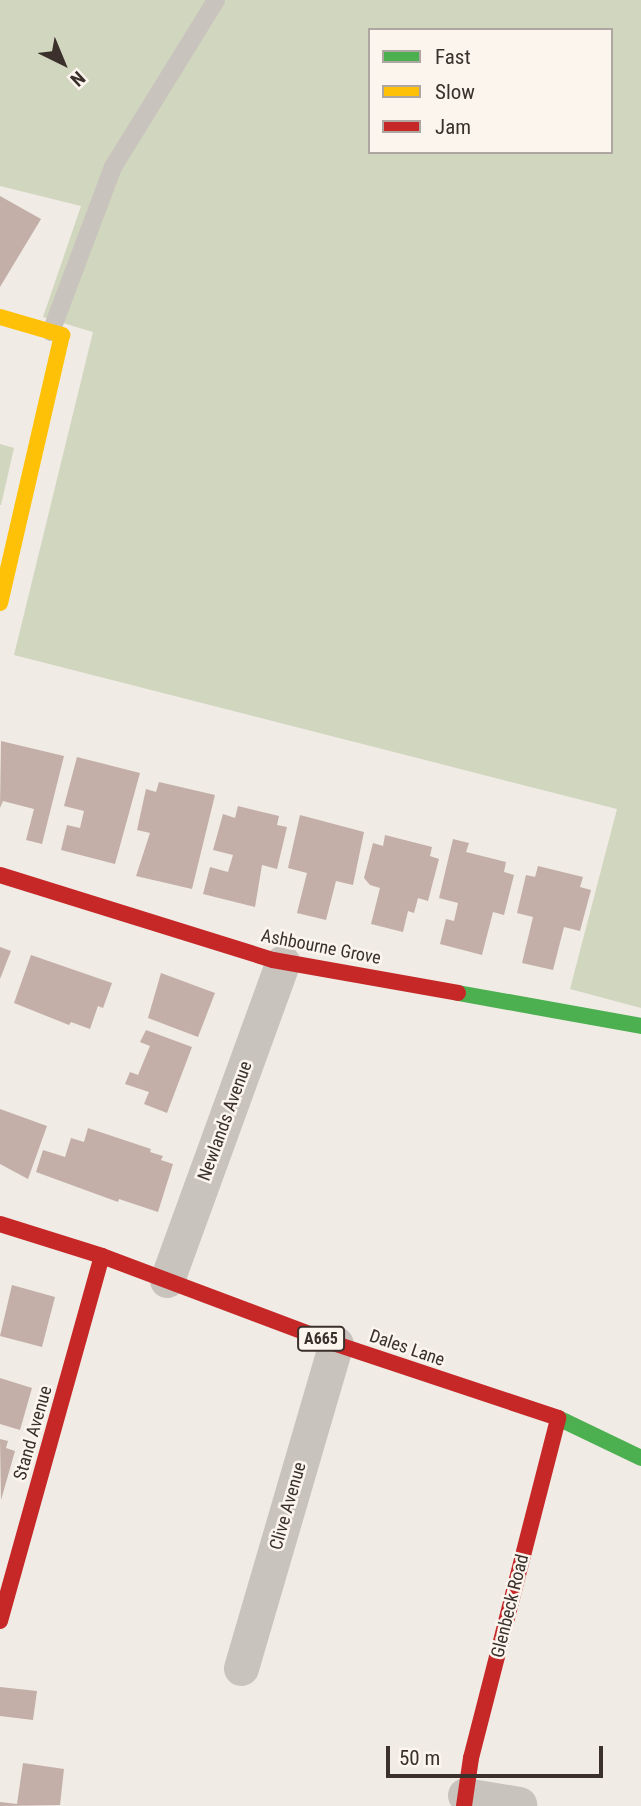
<!DOCTYPE html>
<style>
body{margin:0}
#map{position:relative;width:641px;height:1806px;overflow:hidden;background:#f0ebe5;font-family:"Roboto Condensed",sans-serif}
div>[style]{position:absolute}
[style*='--x']{left:calc(var(--x)*1px);top:calc(var(--y)*1px);width:calc(var(--w)*1px);rotate:calc(var(--a)*1deg)}
.green>*{inset:0;background:#d1d6bf}
.building>*{inset:0;background:#c3afa7}
.lane>*{height:18px;margin:-9px;padding:0 9px;transform-origin:9px;border-radius:9px;background:#c9c3be}
.street>*{height:35px;margin:-17.5px;padding:0 17.5px;transform-origin:17.5px;border-radius:17.5px;background:#c9c3be}
.fast>*{height:16px;margin:-8px;padding:0 8px;transform-origin:8px;border-radius:8px;background:#4caf50}
.slow>*{height:16px;margin:-8px;padding:0 8px;transform-origin:8px;border-radius:8px;background:#ffc107}
.jam>*{height:16px;margin:-8px;padding:0 8px;transform-origin:8px;border-radius:8px;background:#c62828}
span{translate:-50% -50%;white-space:nowrap;text-align:center;line-height:1.15;-webkit-text-stroke:5px #fbf5ee;paint-order:stroke}
.shield-label span{padding:2px 5px;background:#fbf5ee;border:2px solid;border-radius:5px;-webkit-text-stroke-width:0}
.shield-label{font-size:16px;color:#3b302b;font-weight:700}
.street-label{font-size:18px;color:#3b302b}
.legend{position:absolute;left:368px;top:28px;width:245px;height:126px;box-sizing:border-box;background:#fbf5ee;border:2px solid #aea6a0;margin:0;padding:9px 12px;list-style:none;font-size:21px;color:#3b302b}
.legend li{display:flex;align-items:center;gap:14px;height:35px}
.legend b{width:35px;border:2px solid #aea6a0}
.north{position:absolute;left:28px;top:28px;width:70px;height:70px;-webkit-text-stroke:5px #fbf5ee;paint-order:stroke;rotate:137deg;font-size:19px;font-weight:700;line-height:28px;text-align:center;color:#3b302b}
.north::after{content:'';display:block;margin:auto;width:24px;height:32px;background:#3b302b;clip-path:polygon(50% 0,100% 100%,50% 72%,0 100%)}
.scale{position:absolute;left:386px;top:1746px;width:217px;height:32px;box-sizing:border-box;border:4px solid #3b302b;border-top:0;padding-left:9px;font-size:21px;line-height:24px;white-space:nowrap;color:#3b302b;-webkit-text-stroke:5px #fbf5ee;paint-order:stroke}
</style>
<div id="map">
<div class="green">
<div style="clip-path:polygon(evenodd,0 0,641px 0,641px 1008px,570px 989px,617px 809px,14px 655px,93px 332px,43px 317px,81px 206px,0 186px,0 0,370px 30px,611px 30px,611px 152px,370px 152px,370px 30px)"></div>
<div style="clip-path:polygon(0 444px,14px 448px,1px 505px,0 505px)"></div>
</div>
<div class="building">
<div style="clip-path:polygon(0 196px,41px 219px,0 287px)"></div>
<div style="clip-path:polygon(1px 741px,64px 756px,42px 844px,26px 840px,34px 809px,3px 801px,0 808px)"></div>
<div style="clip-path:polygon(77px 757px,140px 773px,115px 864px,61px 850px,67px 825px,80px 828px,84px 811px,64px 806px)"></div>
<div style="clip-path:polygon(159px 782px,215px 795px,192px 889px,136px 876px,150px 833px,137px 830px,146px 789px,156px 792px)"></div>
<div style="clip-path:polygon(238px 806px,279px 816px,277px 825px,287px 827px,277px 869px,262px 865px,255px 907px,203px 894px,210px 867px,228px 872px,233px 855px,213px 850px,223px 814px,235px 818px)"></div>
<div style="clip-path:polygon(300px 815px,364px 832px,353px 885px,336px 881px,326px 920px,297px 913px,307px 873px,288px 868px)"></div>
<div style="clip-path:polygon(385px 835px,432px 847px,430px 856px,439px 859px,428px 901px,418px 898px,414px 913px,408px 911px,403px 932px,371px 924px,380px 888px,370px 885px,364px 878px,373px 843px,383px 846px)"></div>
<div style="clip-path:polygon(453px 839px,469px 843px,466px 852px,506px 862px,504px 872px,514px 875px,504px 915px,493px 912px,482px 955px,440px 944px,446px 919px,454px 921px,458px 903px,439px 898px)"></div>
<div style="clip-path:polygon(538px 866px,583px 877px,580px 887px,591px 890px,580px 931px,564px 927px,553px 970px,522px 963px,533px 917px,517px 913px,526px 875px,535px 877px)"></div>
<div style="clip-path:polygon(0 947px,11px 951px,0 979px)"></div>
<div style="clip-path:polygon(31px 955px,112px 983px,103px 1008px,98px 1006px,90px 1029px,71px 1022px,69px 1025px,14px 1003px)"></div>
<div style="clip-path:polygon(161px 973px,215px 993px,198px 1037px,148px 1018px)"></div>
<div style="clip-path:polygon(146px 1030px,192px 1047px,167px 1113px,144px 1104px,149px 1092px,125px 1084px,130px 1072px,138px 1075px,150px 1046px,140px 1042px)"></div>
<div style="clip-path:polygon(0 1109px,47px 1126px,28px 1179px,0 1164px)"></div>
<div style="clip-path:polygon(88px 1128px,151px 1149px,150px 1152px,163px 1156px,161px 1160px,173px 1164px,158px 1212px,119px 1199px,118px 1202px,36px 1172px,43px 1150px,65px 1157px,71px 1138px,84px 1142px)"></div>
<div style="clip-path:polygon(12px 1285px,55px 1297px,42px 1347px,0 1336px)"></div>
<div style="clip-path:polygon(0 1378px,32px 1388px,20px 1430px,0 1424px)"></div>
<div style="clip-path:polygon(0 1439px,8px 1441px,6px 1448px,15px 1451px,1px 1500px)"></div>
<div style="clip-path:polygon(0 1687px,37px 1691px,33px 1720px,0 1716px)"></div>
<div style="clip-path:polygon(23px 1763px,64px 1769px,60px 1805px,0 1806px,0 1802px,17px 1804px)"></div>
</div>
<div class="lane">
<div style="--x:51;--y:332;--w:176;--a:-69.4"></div>
<div style="--x:113;--y:167;--w:196;--a:-58.3"></div>
</div>
<div class="street">
<div style="--x:167;--y:1280;--w:338;--a:-70"></div>
<div style="--x:241;--y:1668;--w:338;--a:-73.7"></div>
<div style="--x:465;--y:1795;--w:55;--a:9.5"></div>
</div>
<div class="fast">
<div style="--x:458;--y:993;--w:186;--a:10.2"></div>
<div style="--x:558;--y:1418;--w:92;--a:25.7"></div>
</div>
<div class="slow">
<div style="--x:0;--y:317;--w:65;--a:16.2"></div>
<div style="--x:62;--y:335;--w:275;--a:103"></div>
</div>
<div class="jam">
<div style="--x:0;--y:875;--w:286;--a:17.3"></div>
<div style="--x:273;--y:960;--w:188;--a:10.1"></div>
<div style="--x:0;--y:1224;--w:107;--a:17.4"></div>
<div style="--x:102;--y:1256;--w:250;--a:20.6"></div>
<div style="--x:336;--y:1344;--w:234;--a:18.4"></div>
<div style="--x:0;--y:1621;--w:379;--a:-74.4"></div>
<div style="--x:464;--y:1806;--w:49;--a:-81.7"></div>
<div style="--x:471;--y:1758;--w:351;--a:-75.6"></div>
</div>
<div class="shield-label">
<span style="left:321px;top:1339px">A665</span>
</div>
<div class="street-label">
<span style="left:321px;top:947px;rotate:11deg">Ashbourne Grove</span>
<span style="left:225px;top:1121px;rotate:-70deg">Newlands Avenue</span>
<span style="left:407px;top:1348px;rotate:19deg">Dales Lane</span>
<span style="left:33px;top:1433px;rotate:-74deg">Stand Avenue</span>
<span style="left:288px;top:1506px;rotate:-74deg">Clive Avenue</span>
<span style="left:510px;top:1606px;rotate:-76deg">Glenbeck Road</span>
</div>
<ul class="legend">
<li><b style="height:9px;background:#4caf50"></b>Fast</li>
<li><b style="height:9px;background:#ffc107"></b>Slow</li>
<li><b style="height:9px;background:#c62828"></b>Jam</li>
</ul>
<div class="north">N</div>
<div class="scale">50 m</div>
</div>
